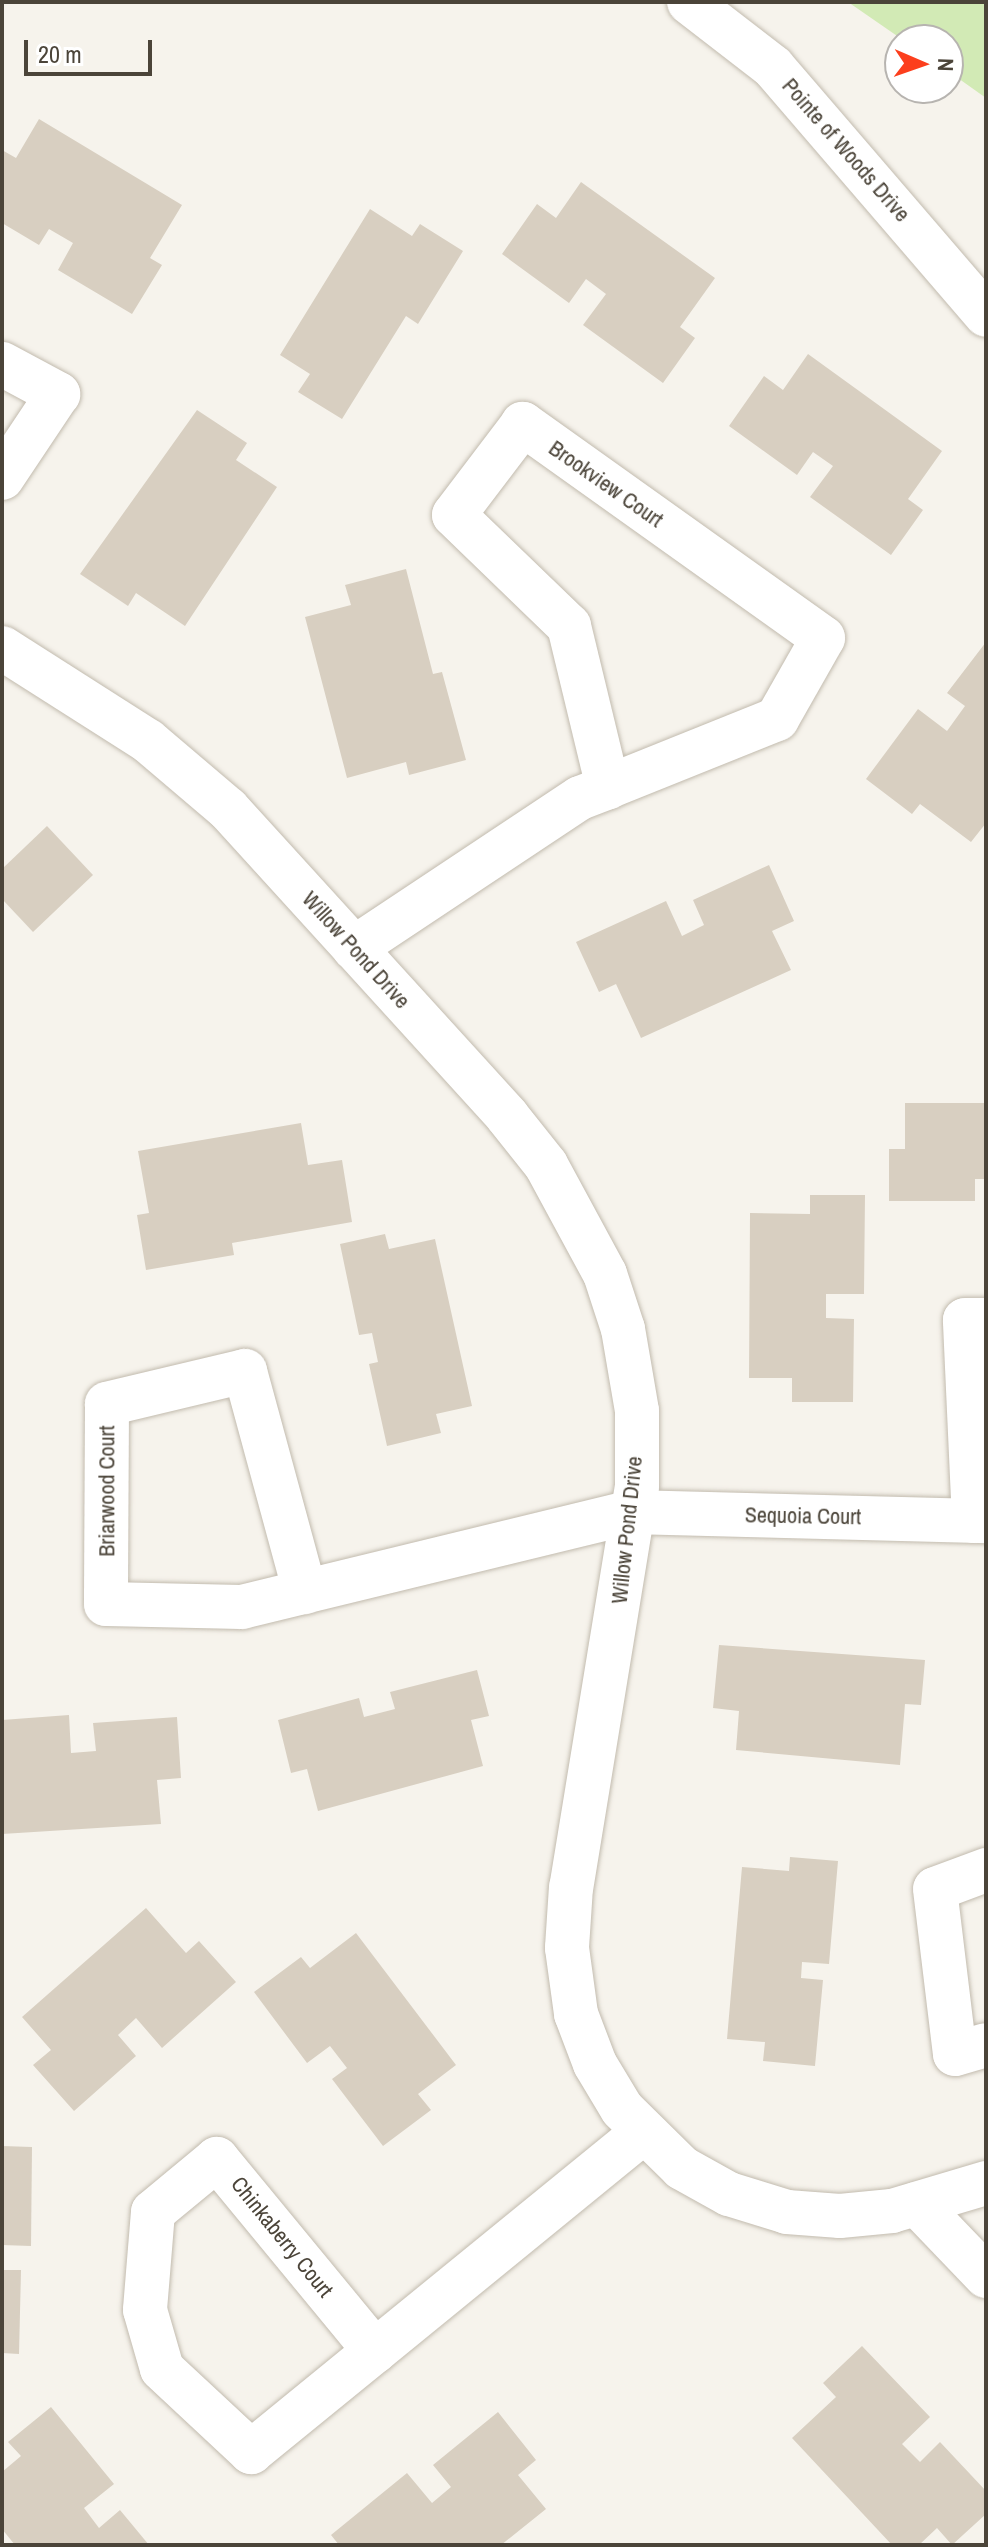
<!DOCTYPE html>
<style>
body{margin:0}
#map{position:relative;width:988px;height:2547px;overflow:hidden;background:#f6f3ec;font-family:"Archivo Narrow",sans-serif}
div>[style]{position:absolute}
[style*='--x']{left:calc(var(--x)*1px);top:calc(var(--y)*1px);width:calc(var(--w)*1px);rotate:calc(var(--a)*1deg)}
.green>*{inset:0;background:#d2eab5}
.building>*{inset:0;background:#d8cfc1}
.roads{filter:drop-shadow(0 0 2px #c2bbae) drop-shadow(0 0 2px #c2bbae)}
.minor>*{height:44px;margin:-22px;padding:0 22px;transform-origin:22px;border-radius:22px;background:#fff}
span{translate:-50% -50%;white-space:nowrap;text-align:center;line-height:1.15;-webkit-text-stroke:6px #fff;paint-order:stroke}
.street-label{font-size:22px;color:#4b4439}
.frame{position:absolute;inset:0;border:4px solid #4b4439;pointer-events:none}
.north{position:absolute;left:884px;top:24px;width:80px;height:80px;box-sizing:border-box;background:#fff;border:2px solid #b7b4b0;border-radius:50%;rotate:92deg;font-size:22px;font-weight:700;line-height:32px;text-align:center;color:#4b4439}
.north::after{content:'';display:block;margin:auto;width:28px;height:36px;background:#fc3f1d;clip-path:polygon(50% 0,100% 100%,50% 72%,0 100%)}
.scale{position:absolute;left:24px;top:40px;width:128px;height:36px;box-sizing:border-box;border:4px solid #4b4439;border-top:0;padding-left:10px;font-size:24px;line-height:28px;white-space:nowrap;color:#4b4439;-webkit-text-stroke:6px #fff;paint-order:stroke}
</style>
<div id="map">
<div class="green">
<div style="clip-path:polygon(848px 2px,986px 2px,986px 98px,948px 71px,948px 40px,903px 40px)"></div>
</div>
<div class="building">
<div style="clip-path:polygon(39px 119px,182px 205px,150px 258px,162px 265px,132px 314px,58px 270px,73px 243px,49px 229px,39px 245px,2px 223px,2px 150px,16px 158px)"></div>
<div style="clip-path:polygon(581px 182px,715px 278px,680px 327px,695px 338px,663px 383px,583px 325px,606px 294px,586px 279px,569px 303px,502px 254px,537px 204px,556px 218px)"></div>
<div style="clip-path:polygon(370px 209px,412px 236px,420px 224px,463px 251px,418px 324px,406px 316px,342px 419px,298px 392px,310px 374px,280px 355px)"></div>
<div style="clip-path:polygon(808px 354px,942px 451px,908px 499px,923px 510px,891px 555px,810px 497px,833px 466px,813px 452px,797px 475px,729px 426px,764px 376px,783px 390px)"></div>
<div style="clip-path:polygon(197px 410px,247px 443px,236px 460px,277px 487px,185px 626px,136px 593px,128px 606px,80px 574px)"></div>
<div style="clip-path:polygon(406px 569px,433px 674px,442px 672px,466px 760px,409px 775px,406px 762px,347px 778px,305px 617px,351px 605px,345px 585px)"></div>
<div style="clip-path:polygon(986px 642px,986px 823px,971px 842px,920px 804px,912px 814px,866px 779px,918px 709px,947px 731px,965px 706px,947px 693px)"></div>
<div style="clip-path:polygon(47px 826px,93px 875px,33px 932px,2px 899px,2px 869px)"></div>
<div style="clip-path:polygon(769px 865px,794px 921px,772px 931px,791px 970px,641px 1038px,616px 984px,599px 992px,576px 942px,666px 901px,682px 936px,704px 925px,693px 900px)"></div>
<div style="clip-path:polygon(905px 1103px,986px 1103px,986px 1179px,975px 1179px,975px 1201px,889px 1201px,889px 1149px,905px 1149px)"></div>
<div style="clip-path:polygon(301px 1123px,308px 1165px,342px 1160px,352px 1222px,232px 1243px,234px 1255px,146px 1270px,137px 1215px,149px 1213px,138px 1151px)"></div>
<div style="clip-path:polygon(810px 1195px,865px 1195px,864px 1294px,826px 1294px,826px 1318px,854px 1319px,853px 1402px,792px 1402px,792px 1378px,749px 1378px,750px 1213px,810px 1214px)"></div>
<div style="clip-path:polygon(385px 1234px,389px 1249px,435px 1239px,472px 1406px,436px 1414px,441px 1433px,387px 1446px,369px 1364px,378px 1362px,372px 1333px,359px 1335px,340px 1244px)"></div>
<div style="clip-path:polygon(719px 1645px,925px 1660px,921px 1705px,905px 1704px,900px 1765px,736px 1750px,739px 1711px,713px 1708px)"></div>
<div style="clip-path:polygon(477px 1670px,489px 1716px,471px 1720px,483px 1766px,318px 1811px,307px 1769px,291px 1773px,278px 1720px,359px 1698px,364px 1717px,395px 1709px,390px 1692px)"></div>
<div style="clip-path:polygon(69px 1715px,71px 1753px,96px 1751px,93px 1723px,177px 1717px,181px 1778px,157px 1780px,161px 1824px,2px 1834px,2px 1720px)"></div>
<div style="clip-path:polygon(790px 1857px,838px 1861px,829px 1964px,802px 1962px,801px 1978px,823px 1980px,815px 2066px,763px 2061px,765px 2042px,727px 2039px,742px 1867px,789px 1871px)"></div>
<div style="clip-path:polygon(146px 1908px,186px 1953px,199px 1941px,236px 1982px,162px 2048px,136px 2018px,118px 2035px,136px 2056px,74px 2111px,33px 2065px,51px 2050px,22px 2017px)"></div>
<div style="clip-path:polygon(356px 1933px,456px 2065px,418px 2094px,431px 2110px,383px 2146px,332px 2079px,347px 2068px,330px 2046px,307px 2063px,254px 1992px,301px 1957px,310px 1968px)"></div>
<div style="clip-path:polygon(2px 2146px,32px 2147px,31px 2246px,2px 2245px)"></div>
<div style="clip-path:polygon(2px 2270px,21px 2270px,19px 2354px,2px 2353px)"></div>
<div style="clip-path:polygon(862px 2346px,930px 2417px,902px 2444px,920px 2462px,940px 2442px,986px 2491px,986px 2514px,952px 2545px,937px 2528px,919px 2545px,892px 2545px,792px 2438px,836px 2397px,823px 2383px)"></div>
<div style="clip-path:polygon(51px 2407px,114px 2484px,84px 2508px,99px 2528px,120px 2510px,149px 2545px,15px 2545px,2px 2529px,2px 2472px,21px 2456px,8px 2442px)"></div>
<div style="clip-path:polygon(498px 2412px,536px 2460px,518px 2475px,546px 2509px,501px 2545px,339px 2545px,331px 2535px,407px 2473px,432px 2503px,451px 2487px,433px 2465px)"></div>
</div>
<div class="roads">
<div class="minor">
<div style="--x:689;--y:2;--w:106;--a:37.7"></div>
<div style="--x:773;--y:67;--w:327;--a:49.3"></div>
<div style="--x:2;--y:364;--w:64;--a:28.2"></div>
<div style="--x:58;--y:394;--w:101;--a:123.7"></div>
<div style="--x:2;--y:648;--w:173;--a:32.5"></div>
<div style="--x:148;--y:741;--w:105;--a:40.4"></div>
<div style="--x:228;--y:809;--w:415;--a:47.7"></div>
<div style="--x:507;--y:1116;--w:63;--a:51.5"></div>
<div style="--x:546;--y:1165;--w:124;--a:61.6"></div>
<div style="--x:605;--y:1274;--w:58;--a:71.9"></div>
<div style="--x:623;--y:1329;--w:83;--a:80.3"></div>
<div style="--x:637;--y:1411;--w:75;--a:90"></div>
<div style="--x:637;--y:1486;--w:406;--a:99.3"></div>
<div style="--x:571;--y:1887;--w:61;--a:93.8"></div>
<div style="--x:567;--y:1948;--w:67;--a:82.2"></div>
<div style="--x:576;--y:2014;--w:53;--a:69.2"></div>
<div style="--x:595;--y:2064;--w:52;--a:59"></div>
<div style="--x:622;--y:2109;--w:84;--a:44.5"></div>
<div style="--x:682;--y:2168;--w:54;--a:29"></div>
<div style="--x:729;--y:2194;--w:61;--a:17.2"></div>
<div style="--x:787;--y:2212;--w:53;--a:4.3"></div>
<div style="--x:840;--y:2216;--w:52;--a:-5.5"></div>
<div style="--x:892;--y:2211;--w:98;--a:-16.6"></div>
<div style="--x:354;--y:948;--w:271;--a:-33.6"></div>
<div style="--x:580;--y:798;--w:30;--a:-21"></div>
<div style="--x:608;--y:787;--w:182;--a:-21.9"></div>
<div style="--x:777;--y:719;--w:93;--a:-60.4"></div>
<div style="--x:823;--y:638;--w:369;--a:-144.5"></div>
<div style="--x:523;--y:424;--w:114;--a:127.2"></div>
<div style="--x:454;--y:515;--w:160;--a:44"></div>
<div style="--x:569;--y:626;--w:166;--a:76.4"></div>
<div style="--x:974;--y:1521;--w:201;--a:-92.6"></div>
<div style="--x:965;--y:1320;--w:21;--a:0"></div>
<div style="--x:305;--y:1592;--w:229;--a:-105.2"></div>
<div style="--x:245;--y:1371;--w:142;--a:166.6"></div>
<div style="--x:107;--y:1404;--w:200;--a:90.3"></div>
<div style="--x:106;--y:1604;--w:136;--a:1.3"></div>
<div style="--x:242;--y:1607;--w:402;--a:-13.7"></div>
<div style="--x:633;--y:1512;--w:353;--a:1.5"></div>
<div style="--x:986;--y:1870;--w:54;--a:159.6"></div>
<div style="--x:935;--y:1889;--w:166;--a:83.1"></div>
<div style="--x:955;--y:2054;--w:32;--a:-16"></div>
<div style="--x:917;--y:2204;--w:100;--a:46.2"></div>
<div style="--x:375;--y:2351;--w:249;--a:-129.5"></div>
<div style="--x:217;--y:2159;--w:83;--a:140.4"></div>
<div style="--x:153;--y:2212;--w:98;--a:94.7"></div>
<div style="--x:145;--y:2310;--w:61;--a:73.9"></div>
<div style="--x:162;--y:2369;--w:122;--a:43"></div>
<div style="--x:251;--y:2452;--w:160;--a:-39.2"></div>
<div style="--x:375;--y:2351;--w:345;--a:-39.2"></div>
</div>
</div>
<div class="street-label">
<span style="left:846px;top:150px;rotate:49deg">Pointe of Woods Drive</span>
<span style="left:606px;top:484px;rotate:35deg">Brookview Court</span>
<span style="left:356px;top:950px;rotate:48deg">Willow Pond Drive</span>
<span style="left:107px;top:1491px;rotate:-90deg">Briarwood Court</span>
<span style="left:803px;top:1516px;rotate:1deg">Sequoia Court</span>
<span style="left:627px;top:1530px;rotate:-84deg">Willow Pond Drive</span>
<span style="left:282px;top:2237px;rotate:51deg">Chinkaberry Court</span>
</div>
<div class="frame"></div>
<div class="north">N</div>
<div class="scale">20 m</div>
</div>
